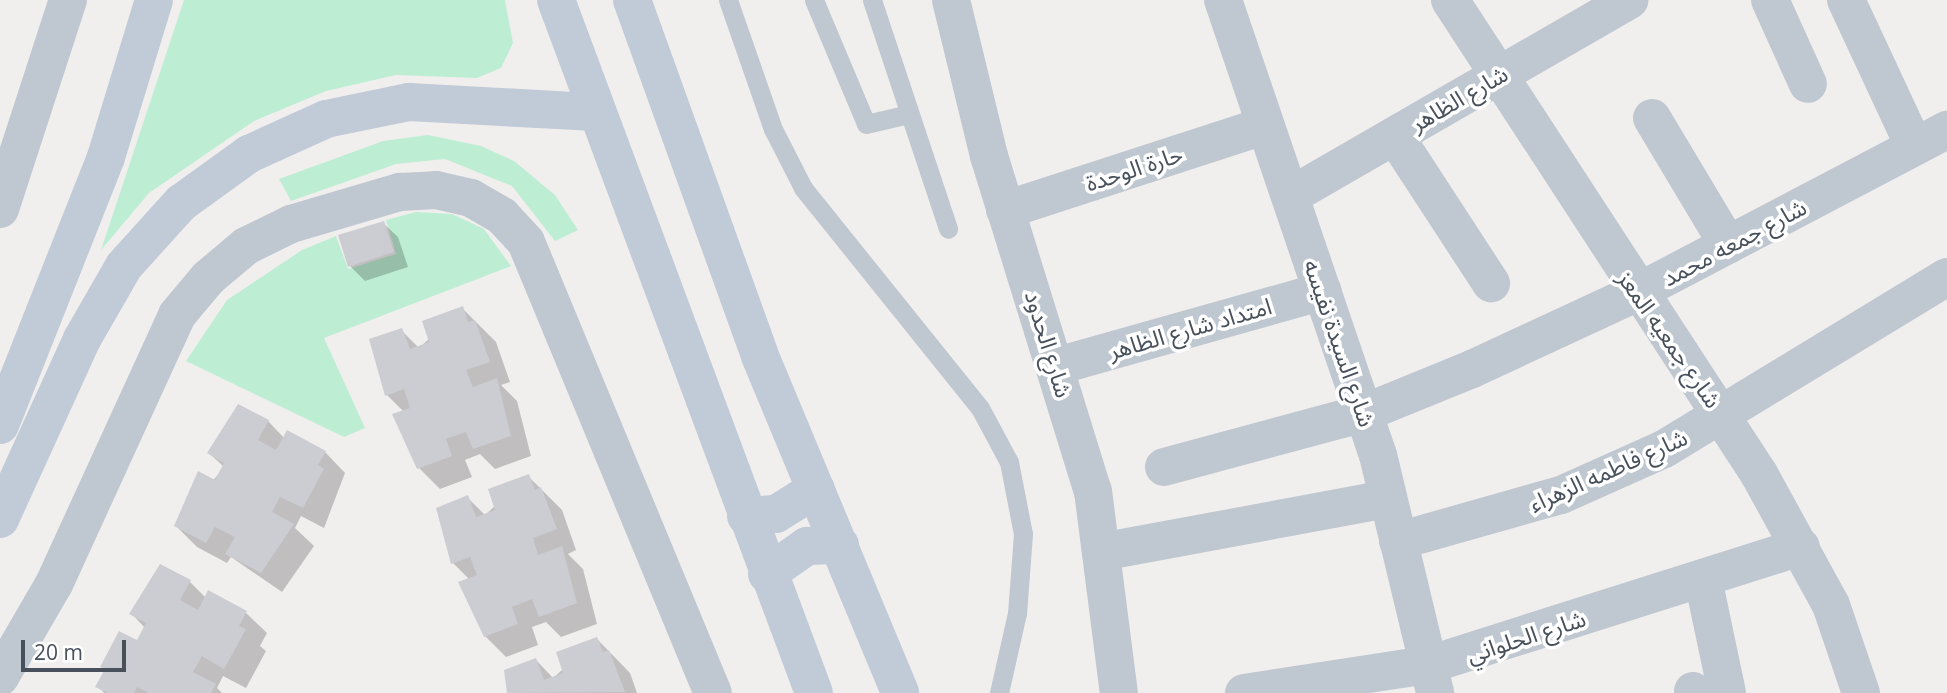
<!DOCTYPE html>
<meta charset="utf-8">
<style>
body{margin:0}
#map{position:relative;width:1947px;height:693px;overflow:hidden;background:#f1eeee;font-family:"Open Sans","Noto Sans Arabic",sans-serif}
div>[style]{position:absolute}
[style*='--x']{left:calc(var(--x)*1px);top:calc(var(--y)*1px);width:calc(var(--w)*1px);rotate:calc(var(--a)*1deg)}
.green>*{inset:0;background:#bdeed4}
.shadow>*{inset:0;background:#0003}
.building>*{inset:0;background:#cbcdd3}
.lane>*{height:19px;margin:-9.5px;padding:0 9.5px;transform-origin:9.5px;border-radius:9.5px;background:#bfc7d0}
.street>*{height:38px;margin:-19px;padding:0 19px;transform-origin:19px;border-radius:19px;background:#bfc7d0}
.secondary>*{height:38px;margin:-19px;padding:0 19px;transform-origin:19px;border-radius:19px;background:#c1cad7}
span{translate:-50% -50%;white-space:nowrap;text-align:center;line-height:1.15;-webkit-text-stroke:7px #fff;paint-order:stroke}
.street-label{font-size:23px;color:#47505b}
.scale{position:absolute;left:21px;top:640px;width:105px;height:32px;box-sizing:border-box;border:4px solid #47505b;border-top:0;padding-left:9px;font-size:21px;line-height:24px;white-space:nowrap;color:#47505b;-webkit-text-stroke:5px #fff;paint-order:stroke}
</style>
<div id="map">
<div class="green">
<div style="clip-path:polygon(184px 0,505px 0,513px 43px,501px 68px,477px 78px,396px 75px,326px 91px,254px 121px,149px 193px,101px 250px)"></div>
<div style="clip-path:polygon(428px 135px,481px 146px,514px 161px,555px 195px,578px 230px,555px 241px,512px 186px,445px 159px,396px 164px,291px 201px,279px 179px,383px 141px)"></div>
<div style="clip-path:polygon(416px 212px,452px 214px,484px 229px,511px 266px,324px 338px,365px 428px,344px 437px,186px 361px,227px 300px,302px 250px,336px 236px,348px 269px,396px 254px,386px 220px)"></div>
</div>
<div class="shadow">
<div style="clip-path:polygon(383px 223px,398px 237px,408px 267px,365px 281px,350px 266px)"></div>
<div style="clip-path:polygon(462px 308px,496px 342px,510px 382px,501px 385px,517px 401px,531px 456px,495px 469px,480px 454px,465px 460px,472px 477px,440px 489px,419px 468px,404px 412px,387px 395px,371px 340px,401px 330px,419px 348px)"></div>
<div style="clip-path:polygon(268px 421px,284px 438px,325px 452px,345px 473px,324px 528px,301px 516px,295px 528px,314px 546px,282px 592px,231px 557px,227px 563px,197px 547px,176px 526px,224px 467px,209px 453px)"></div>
<div style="clip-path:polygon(528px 476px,562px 510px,576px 550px,568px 554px,583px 569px,597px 624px,561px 637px,546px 622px,532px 627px,538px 645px,506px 657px,485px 636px,470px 580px,453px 563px,438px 509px,468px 498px,485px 515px)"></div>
<div style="clip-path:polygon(190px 582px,206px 598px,209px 593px,246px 613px,267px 633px,260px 646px,266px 651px,246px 688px,223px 676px,217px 688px,222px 693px,104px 693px,98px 686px,120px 633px,138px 642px,145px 628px,131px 613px)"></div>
<div style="clip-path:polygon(597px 639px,630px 673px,637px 693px,509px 693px,536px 660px,553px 678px)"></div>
</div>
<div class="building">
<div style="clip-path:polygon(384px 221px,394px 252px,348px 267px,338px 235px)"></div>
<div style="clip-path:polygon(463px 306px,468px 322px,475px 320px,490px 362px,466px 370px,473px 387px,497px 378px,511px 436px,473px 449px,466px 432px,446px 439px,452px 456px,417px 469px,392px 414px,410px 408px,404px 389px,385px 396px,369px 339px,402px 328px,410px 349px,429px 342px,422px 321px)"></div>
<div style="clip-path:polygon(238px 404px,269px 420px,258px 440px,276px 450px,287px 430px,326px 451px,318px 465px,324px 469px,303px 508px,280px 497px,272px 512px,294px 524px,261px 573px,225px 554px,235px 537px,215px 527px,206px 543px,174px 526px,198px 471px,215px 480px,224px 463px,207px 453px)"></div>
<div style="clip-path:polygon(529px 474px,535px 490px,541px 487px,557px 529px,533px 538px,538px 555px,562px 546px,577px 603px,539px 617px,532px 599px,512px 607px,518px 624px,484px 637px,458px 582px,477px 575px,470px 557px,451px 564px,436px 508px,468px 495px,476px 517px,495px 510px,488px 489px)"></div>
<div style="clip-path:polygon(160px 564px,191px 580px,180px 600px,198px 610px,208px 590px,247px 611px,239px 626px,246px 629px,224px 669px,202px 656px,193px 672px,216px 684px,211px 693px,149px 693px,137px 687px,134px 693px,108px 693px,95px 687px,105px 669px,100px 667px,119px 631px,137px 640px,146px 623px,129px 614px)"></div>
<div style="clip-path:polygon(597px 637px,603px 652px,609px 650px,625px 692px,507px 693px,504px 670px,536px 658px,544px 680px,563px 673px,556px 652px)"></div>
</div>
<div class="lane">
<div style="--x:728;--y:0;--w:137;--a:70.8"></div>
<div style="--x:773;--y:129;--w:66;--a:63"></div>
<div style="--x:803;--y:188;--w:282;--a:51.2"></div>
<div style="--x:980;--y:408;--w:61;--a:61.8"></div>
<div style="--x:1009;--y:462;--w:73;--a:79"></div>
<div style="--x:1023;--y:534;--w:79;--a:94.3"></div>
<div style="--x:1017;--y:613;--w:82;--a:102.7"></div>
<div style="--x:814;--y:0;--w:134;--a:67.2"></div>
<div style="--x:866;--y:124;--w:44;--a:-13.1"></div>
<div style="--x:872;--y:0;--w:241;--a:71.6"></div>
</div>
<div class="street">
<div style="--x:951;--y:0;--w:161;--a:76.3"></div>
<div style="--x:989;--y:156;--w:351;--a:72.8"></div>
<div style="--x:1093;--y:491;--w:204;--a:82.7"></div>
<div style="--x:1223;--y:0;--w:481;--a:71.2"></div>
<div style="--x:1378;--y:455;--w:245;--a:76.5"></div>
<div style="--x:1450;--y:0;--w:566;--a:56.9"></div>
<div style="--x:1759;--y:474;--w:149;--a:61.2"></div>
<div style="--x:1831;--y:605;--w:93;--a:71.2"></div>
<div style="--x:1770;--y:0;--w:92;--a:65.7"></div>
<div style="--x:1846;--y:0;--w:161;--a:65"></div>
<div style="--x:1652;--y:118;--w:148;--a:59.1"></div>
<div style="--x:1395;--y:136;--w:176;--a:56.9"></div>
<div style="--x:1290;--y:196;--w:392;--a:-30"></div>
<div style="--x:0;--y:209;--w:220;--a:-72"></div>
<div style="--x:1005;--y:210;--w:272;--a:-18"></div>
<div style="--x:1057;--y:366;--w:276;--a:-15.7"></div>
<div style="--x:1164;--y:467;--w:207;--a:-15.1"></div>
<div style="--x:1364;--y:413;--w:117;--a:-22.2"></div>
<div style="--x:1472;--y:369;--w:183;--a:-24.9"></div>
<div style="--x:1638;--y:292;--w:349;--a:-27.7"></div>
<div style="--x:1398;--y:541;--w:169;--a:-15.8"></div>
<div style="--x:1561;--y:495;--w:113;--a:-24.1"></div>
<div style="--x:1664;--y:449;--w:331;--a:-31.3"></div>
<div style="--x:1101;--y:552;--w:292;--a:-10.5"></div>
<div style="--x:1703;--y:579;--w:116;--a:78.1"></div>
<div style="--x:0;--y:677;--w:108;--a:-59.9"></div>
<div style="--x:54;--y:584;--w:296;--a:-65.4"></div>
<div style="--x:177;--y:315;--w:48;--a:-50"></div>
<div style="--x:208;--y:278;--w:50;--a:-40.1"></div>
<div style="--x:246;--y:246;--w:50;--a:-26.1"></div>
<div style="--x:291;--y:224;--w:114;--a:-16.4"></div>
<div style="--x:400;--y:192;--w:36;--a:-3"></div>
<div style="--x:436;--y:190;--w:36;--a:13"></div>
<div style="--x:471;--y:198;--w:36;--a:30"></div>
<div style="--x:502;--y:216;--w:35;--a:47"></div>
<div style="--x:526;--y:242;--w:488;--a:67.5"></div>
<div style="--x:1693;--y:691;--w:2;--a:63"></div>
<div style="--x:1244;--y:693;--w:186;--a:-8.7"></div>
<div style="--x:1428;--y:665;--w:391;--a:-17.6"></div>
</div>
<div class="secondary">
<div style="--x:556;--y:0;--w:739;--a:69.58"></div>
<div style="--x:632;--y:0;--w:378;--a:70.2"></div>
<div style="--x:760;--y:356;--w:365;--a:67.4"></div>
<div style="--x:0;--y:425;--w:288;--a:-68.4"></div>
<div style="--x:106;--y:157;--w:164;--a:-73"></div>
<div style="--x:746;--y:516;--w:30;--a:-4"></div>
<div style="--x:776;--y:514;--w:47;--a:-32"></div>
<div style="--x:0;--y:519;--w:198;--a:-65.5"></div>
<div style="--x:82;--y:339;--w:84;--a:-60.1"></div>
<div style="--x:124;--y:266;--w:85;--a:-47.9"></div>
<div style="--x:181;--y:203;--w:84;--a:-35.8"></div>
<div style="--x:249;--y:154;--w:85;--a:-24.4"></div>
<div style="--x:326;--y:119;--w:85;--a:-11.6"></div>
<div style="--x:409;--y:102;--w:187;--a:3.1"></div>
<div style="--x:767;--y:574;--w:49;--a:-35"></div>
<div style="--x:807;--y:546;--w:33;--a:-2"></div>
</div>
<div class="street-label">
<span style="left:1459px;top:98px;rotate:-30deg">شارع الظاهر</span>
<span style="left:1134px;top:168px;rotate:-18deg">حارة الوحدة</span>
<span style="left:1734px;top:242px;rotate:-28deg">شارع جمعه محمد</span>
<span style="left:1190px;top:328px;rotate:-16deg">امتداد شارع الظاهر</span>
<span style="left:1670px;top:339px;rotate:55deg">شارع جمعيه المعز</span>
<span style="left:1340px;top:343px;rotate:71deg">شارع السيدة نفيسه</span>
<span style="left:1049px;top:344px;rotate:73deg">شارع الحدود</span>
<span style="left:1608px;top:470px;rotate:-24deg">شارع فاطمه الزهراء</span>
<span style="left:1526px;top:636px;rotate:-18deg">شارع الحلواني</span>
</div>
<div class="scale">20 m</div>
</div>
